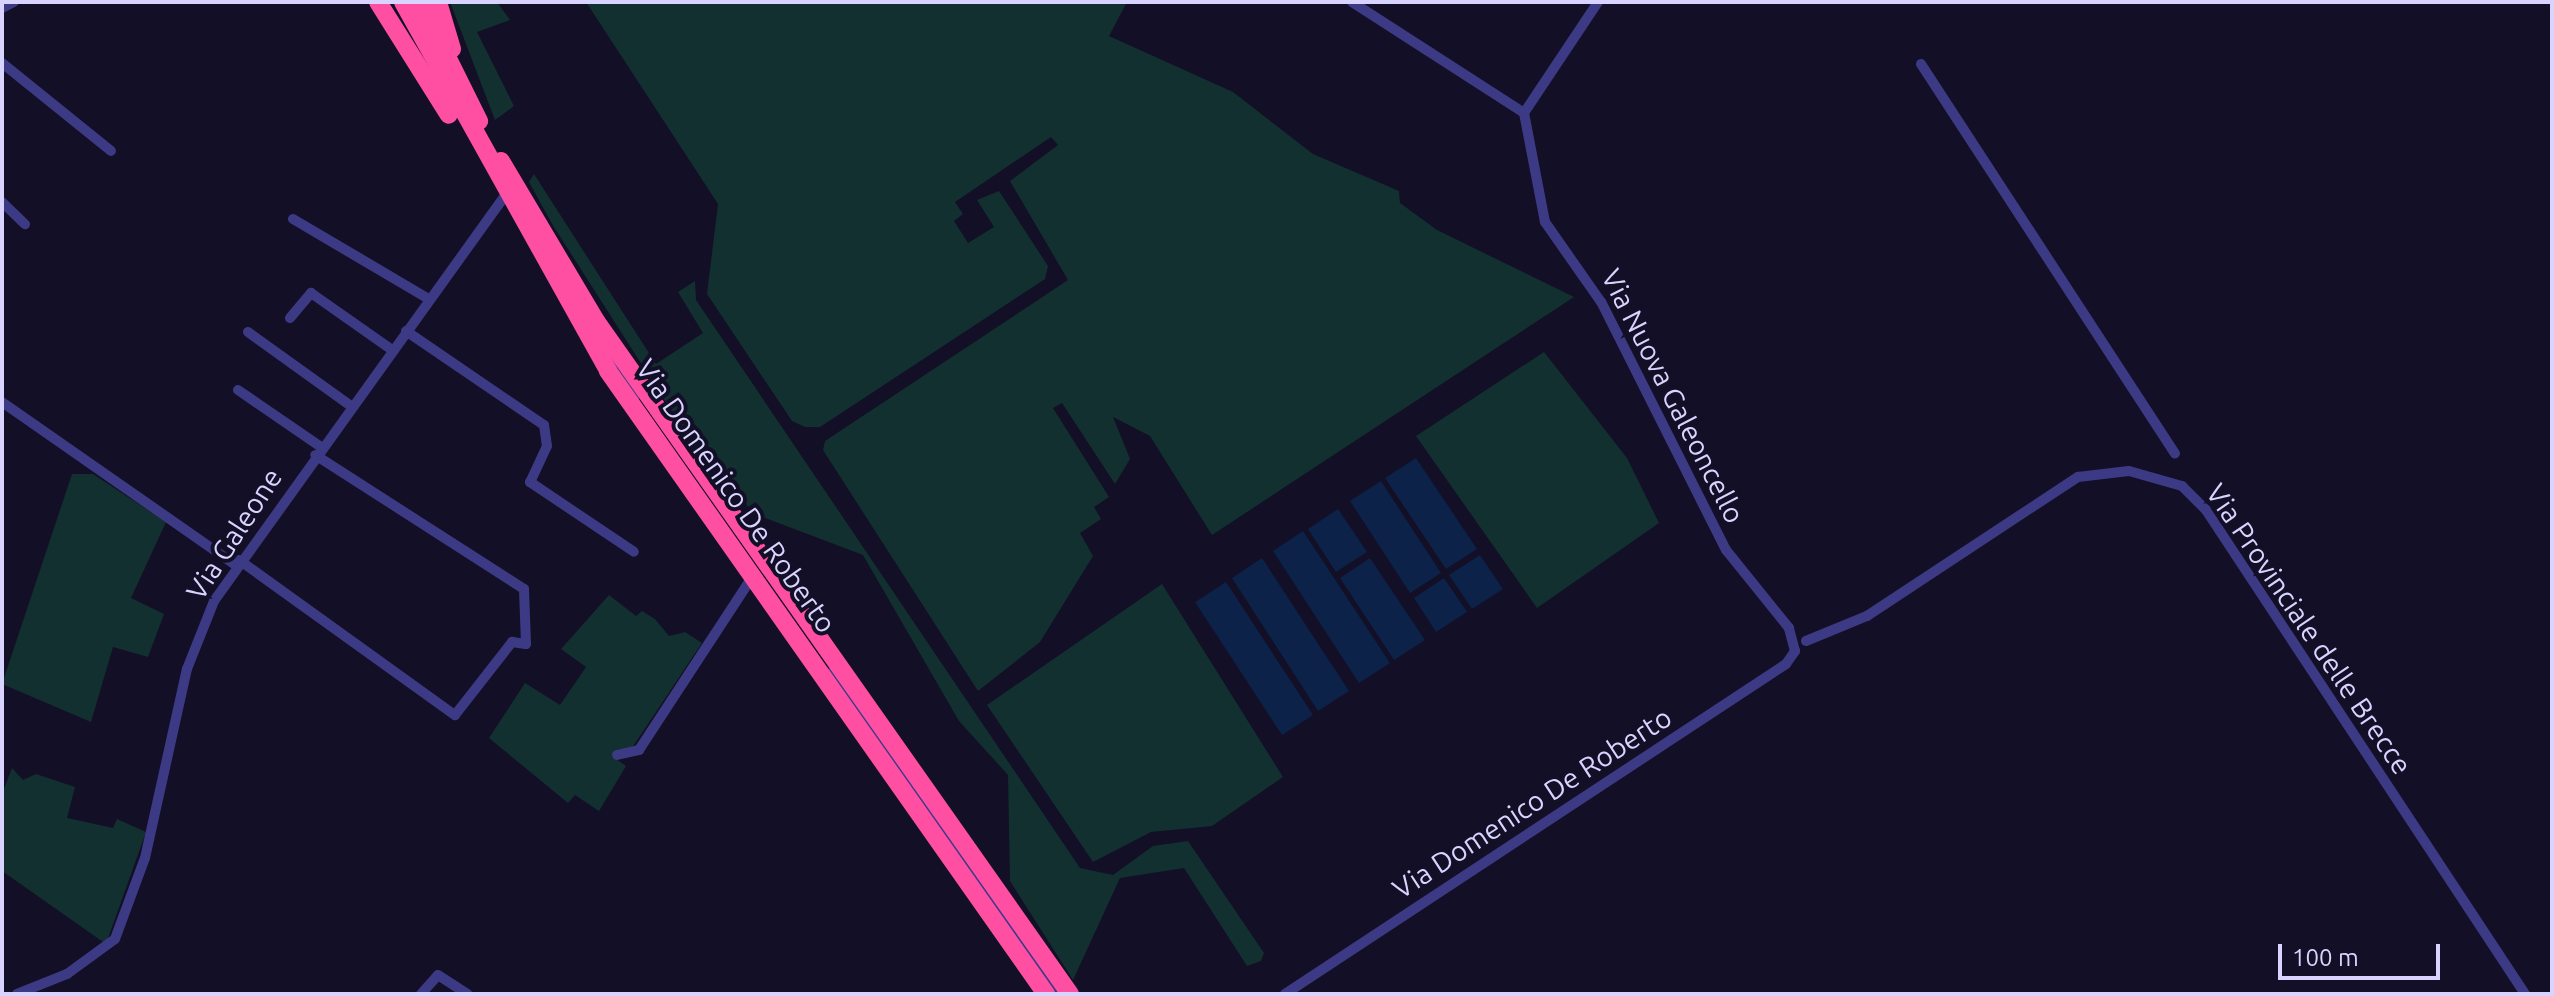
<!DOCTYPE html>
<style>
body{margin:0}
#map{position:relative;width:2554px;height:996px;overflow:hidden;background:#130f26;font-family:Ubuntu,sans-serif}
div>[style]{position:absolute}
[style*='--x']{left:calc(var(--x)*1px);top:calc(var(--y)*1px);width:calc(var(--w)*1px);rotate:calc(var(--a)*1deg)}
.green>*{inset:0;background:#12302f}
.water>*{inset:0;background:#0c2248}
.street>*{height:10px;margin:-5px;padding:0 5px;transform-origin:5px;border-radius:5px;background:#3d3a85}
.highway>*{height:18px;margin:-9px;padding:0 9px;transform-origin:9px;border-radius:9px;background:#ff4fa3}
.highway-bridge>*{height:18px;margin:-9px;padding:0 9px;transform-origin:9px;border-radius:9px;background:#ff4fa3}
span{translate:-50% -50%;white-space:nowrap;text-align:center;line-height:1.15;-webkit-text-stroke:8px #130f26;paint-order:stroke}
.street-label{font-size:28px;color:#d9d4ff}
.frame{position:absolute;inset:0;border:4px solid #d9d4ff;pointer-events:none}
.scale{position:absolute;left:2278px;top:944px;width:162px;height:36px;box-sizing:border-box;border:4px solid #d9d4ff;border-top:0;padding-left:10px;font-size:24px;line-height:28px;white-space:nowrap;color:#d9d4ff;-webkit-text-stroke:6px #130f26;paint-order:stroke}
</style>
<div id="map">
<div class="green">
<div style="clip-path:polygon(450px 2px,497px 2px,510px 20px,477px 32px,514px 106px,495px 120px)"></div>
<div style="clip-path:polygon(586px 2px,1127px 2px,1109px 36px,1233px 92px,1313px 154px,1399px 191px,1400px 203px,1437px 230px,1574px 297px,1212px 535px,1150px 436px,1113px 417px,1130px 459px,1115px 484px,1062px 403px,1053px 408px,1109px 497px,1094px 507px,1101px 519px,1080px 533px,1093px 556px,1040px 642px,978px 691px,823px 450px,825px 441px,1068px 280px,1010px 181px,1058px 145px,1051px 137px,955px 202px,963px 214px,954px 221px,968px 243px,994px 227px,977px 200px,999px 191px,1048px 266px,1045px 279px,820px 427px,805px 427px,792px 421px,707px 294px,718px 204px)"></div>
<div style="clip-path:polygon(534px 174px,656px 364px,703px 333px,678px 292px,695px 281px,696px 300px,1080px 868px,1113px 875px,1153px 846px,1188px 841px,1264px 953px,1261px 961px,1247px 966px,1184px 868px,1120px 878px,1073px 980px,1010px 881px,1008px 775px,959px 721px,863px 555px,755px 514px,697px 451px,552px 224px,529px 182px)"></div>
<div style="clip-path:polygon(1544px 352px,1627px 458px,1659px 523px,1537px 608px,1416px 436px)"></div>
<div style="clip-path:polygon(72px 474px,93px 474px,166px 522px,131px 598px,164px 614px,148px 657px,113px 647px,91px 722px,2px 684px)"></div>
<div style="clip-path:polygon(1162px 584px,1283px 777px,1212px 826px,1151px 832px,1093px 862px,987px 705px)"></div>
<div style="clip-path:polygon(609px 595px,636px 616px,642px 611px,655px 619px,669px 636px,685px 632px,702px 643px,632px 748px,612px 756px,626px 766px,599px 811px,575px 795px,568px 803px,489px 738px,525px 683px,560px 705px,586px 667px,561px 649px)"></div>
<div style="clip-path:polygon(12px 768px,23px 780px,36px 774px,75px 787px,67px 818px,113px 828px,117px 819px,146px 832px,106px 944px,2px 871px,2px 794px)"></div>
</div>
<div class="water">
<div style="clip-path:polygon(1416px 458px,1477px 549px,1446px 569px,1385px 478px)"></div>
<div style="clip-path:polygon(1381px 481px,1441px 573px,1410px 593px,1350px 501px)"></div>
<div style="clip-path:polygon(1338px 509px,1367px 552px,1336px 572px,1308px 529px)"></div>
<div style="clip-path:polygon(1303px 531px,1390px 663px,1359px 683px,1273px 551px)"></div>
<div style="clip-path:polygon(1480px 555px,1503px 589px,1472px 609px,1449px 575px)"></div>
<div style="clip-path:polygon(1262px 558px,1349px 691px,1318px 711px,1232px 578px)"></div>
<div style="clip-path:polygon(1370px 558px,1425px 640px,1394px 660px,1340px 578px)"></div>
<div style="clip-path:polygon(1444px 578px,1467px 612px,1436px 632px,1414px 598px)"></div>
<div style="clip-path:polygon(1226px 582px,1313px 715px,1282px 735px,1195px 602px)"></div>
</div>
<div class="street">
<div style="--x:1352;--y:2;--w:205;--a:32.8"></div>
<div style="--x:2;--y:8;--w:13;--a:-27"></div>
<div style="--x:2;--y:63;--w:140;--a:38.9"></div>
<div style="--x:1921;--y:64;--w:465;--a:56.9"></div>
<div style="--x:1524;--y:113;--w:133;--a:-56.3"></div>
<div style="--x:2;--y:202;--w:32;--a:44"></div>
<div style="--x:293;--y:219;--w:158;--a:30.5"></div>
<div style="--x:290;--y:318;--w:33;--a:-50"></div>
<div style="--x:311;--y:293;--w:99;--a:35.1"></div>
<div style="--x:406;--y:331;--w:167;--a:34.3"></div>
<div style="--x:544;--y:425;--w:21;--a:82"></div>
<div style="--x:547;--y:446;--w:40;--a:115"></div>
<div style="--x:530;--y:482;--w:125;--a:33.9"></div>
<div style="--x:248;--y:332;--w:127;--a:35.7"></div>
<div style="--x:605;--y:348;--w:56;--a:57.4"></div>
<div style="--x:238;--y:390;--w:101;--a:34.5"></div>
<div style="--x:2;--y:402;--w:285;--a:34.9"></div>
<div style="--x:239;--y:560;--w:266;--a:35.7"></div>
<div style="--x:455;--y:715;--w:93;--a:-52"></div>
<div style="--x:512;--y:642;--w:14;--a:8"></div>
<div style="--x:526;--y:644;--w:55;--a:-92.1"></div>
<div style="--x:524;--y:589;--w:248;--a:-147.3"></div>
<div style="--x:1806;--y:641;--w:66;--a:-22.3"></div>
<div style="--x:1867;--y:616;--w:253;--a:-33.4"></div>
<div style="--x:2078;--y:477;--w:51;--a:-6.7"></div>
<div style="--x:2129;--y:471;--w:55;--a:15.8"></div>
<div style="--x:2182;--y:486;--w:34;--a:45"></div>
<div style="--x:2206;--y:510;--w:580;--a:56.61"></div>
<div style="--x:831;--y:673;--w:394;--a:54.6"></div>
<div style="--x:617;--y:755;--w:23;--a:-13"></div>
<div style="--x:639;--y:750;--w:210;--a:-56.8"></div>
<div style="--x:17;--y:994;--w:54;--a:-21.8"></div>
<div style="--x:67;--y:974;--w:59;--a:-36.1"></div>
<div style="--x:115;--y:939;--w:86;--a:-69.7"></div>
<div style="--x:145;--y:858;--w:194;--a:-77.5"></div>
<div style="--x:187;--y:669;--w:73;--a:-68.3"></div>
<div style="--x:214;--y:601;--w:506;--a:-54.33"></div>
<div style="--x:421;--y:994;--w:25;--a:-48"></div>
<div style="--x:438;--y:975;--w:35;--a:33"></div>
<div style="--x:1285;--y:994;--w:600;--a:-33.37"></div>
<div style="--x:1786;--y:664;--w:16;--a:-55"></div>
<div style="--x:1795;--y:651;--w:24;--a:-105"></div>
<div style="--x:1789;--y:628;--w:100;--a:-128.9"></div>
<div style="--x:1726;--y:550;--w:278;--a:-116.7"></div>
<div style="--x:1601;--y:302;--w:98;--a:-125"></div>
<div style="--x:1545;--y:222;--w:111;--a:-100.9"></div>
</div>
<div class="highway">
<div style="--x:420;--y:2;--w:133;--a:63.6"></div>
<div style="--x:438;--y:2;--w:49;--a:73.4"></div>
<div style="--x:501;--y:161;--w:186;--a:59.3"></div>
<div style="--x:596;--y:321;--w:823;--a:54.84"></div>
</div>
<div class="highway-bridge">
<div style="--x:378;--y:2;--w:133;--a:57.9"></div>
<div style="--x:403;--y:2;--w:422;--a:60.9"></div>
<div style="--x:608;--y:371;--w:762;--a:54.89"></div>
</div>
<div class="street-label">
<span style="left:1673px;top:396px;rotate:63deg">Via Nuova Galeoncello</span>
<span style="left:736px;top:496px;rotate:55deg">Via Domenico De Roberto</span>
<span style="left:234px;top:534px;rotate:-57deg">Via Galeone</span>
<span style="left:2309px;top:629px;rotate:56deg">Via Provinciale delle Brecce</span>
<span style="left:1532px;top:803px;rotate:-33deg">Via Domenico De Roberto</span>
</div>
<div class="frame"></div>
<div class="scale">100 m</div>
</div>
